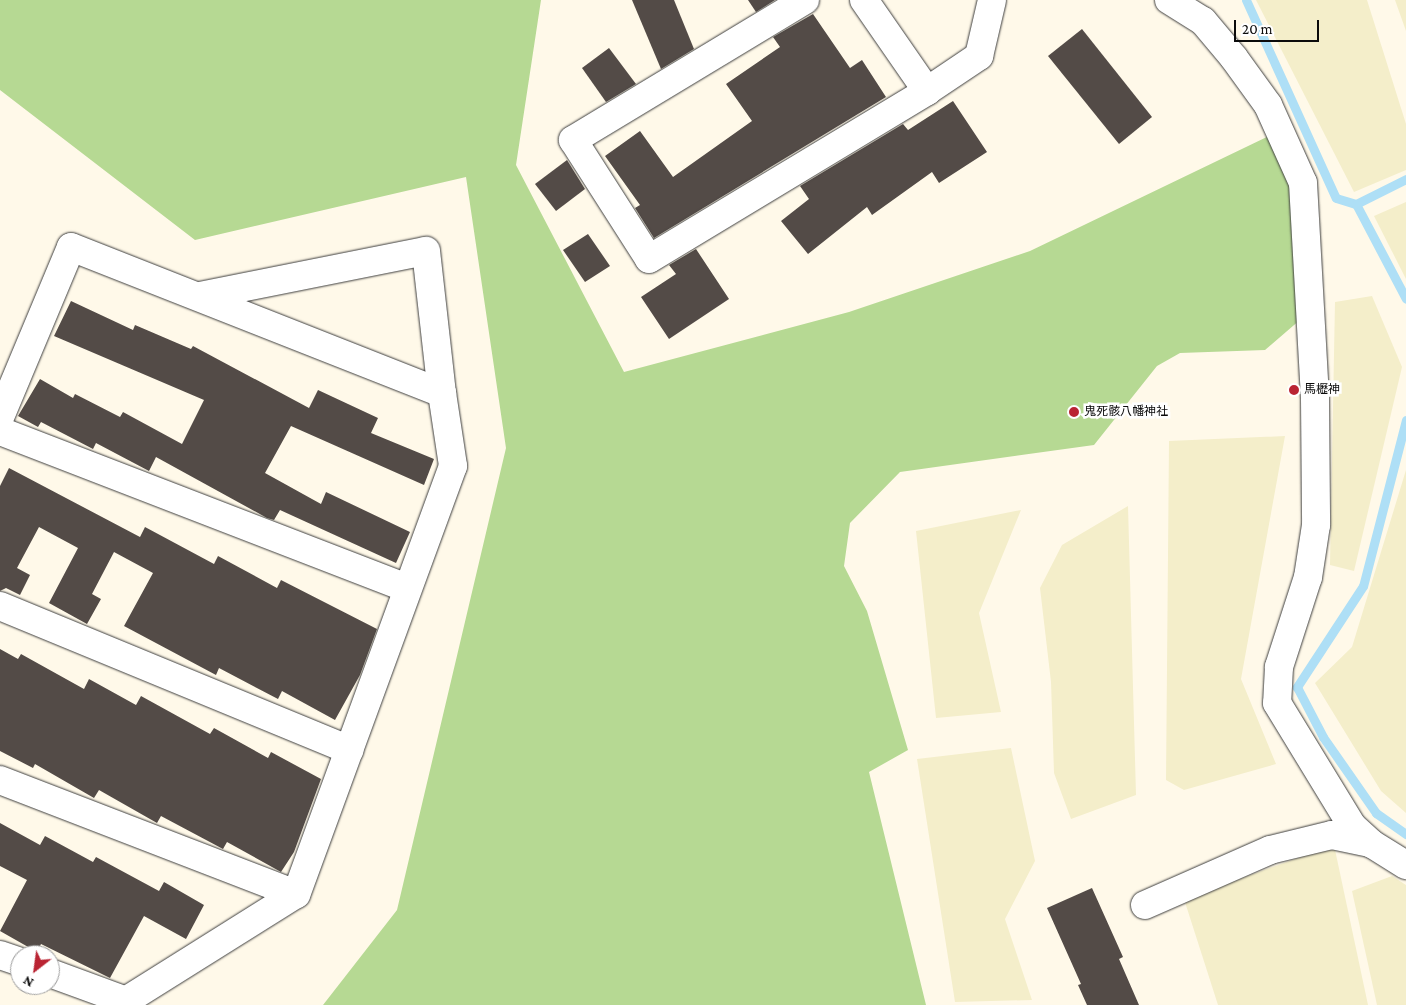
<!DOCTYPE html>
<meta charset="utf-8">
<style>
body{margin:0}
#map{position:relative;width:1406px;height:1005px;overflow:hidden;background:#fff9e9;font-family:"Crimson Pro","Noto Sans JP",serif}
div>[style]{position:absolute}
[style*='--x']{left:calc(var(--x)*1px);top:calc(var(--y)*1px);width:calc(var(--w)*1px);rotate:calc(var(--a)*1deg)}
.farmland>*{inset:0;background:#f4eeca}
.forest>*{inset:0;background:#b6d993}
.stream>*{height:9px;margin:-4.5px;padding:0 4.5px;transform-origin:4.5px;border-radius:4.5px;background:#aedff6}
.building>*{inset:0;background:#534b47}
.roads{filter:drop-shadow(0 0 1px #3e3e3e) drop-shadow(0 0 1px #3e3e3e)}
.minor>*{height:28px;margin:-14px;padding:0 14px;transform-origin:14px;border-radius:14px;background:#fff}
.dots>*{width:14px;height:14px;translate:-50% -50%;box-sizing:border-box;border:2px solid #fff;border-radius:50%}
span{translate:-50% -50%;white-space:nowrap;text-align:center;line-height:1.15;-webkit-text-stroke:5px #fff;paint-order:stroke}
.poi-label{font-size:12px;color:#0b0b0b}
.left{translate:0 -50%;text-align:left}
.north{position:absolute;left:10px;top:945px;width:50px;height:50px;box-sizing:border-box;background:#fff;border:1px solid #9d9d9d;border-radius:50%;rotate:210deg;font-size:14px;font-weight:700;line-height:20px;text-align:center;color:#0b0b0b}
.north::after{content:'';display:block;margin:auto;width:18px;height:22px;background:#ba2433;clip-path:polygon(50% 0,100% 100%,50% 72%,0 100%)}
.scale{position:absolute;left:1234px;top:20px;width:85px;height:22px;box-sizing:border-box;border:2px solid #0b0b0b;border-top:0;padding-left:6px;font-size:15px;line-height:18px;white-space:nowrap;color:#0b0b0b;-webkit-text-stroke:4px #fff;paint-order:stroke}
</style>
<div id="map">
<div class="farmland">
<div style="clip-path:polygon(1256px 0,1367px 0,1406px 124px,1406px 170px,1354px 192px)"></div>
<div style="clip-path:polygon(1395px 0,1406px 0,1406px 31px)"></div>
<div style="clip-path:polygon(1406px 202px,1406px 279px,1374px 216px)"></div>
<div style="clip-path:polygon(1372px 296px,1402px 367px,1354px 571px,1330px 565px,1335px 302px)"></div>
<div style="clip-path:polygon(1285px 436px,1241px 679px,1276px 764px,1184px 790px,1166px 780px,1169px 441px)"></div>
<div style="clip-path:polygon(1406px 470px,1406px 813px,1381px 791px,1315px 683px,1352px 647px)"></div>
<div style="clip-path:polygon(1128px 506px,1136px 795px,1071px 819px,1054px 773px,1051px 682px,1040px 588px,1062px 545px)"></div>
<div style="clip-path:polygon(1021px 510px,979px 613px,1001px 712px,936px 718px,916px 531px)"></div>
<div style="clip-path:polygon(1011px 748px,1035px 861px,1005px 919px,1032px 1000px,955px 1002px,917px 759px)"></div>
<div style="clip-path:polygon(1334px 845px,1368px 1005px,1218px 1005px,1184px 899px)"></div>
<div style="clip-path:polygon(1392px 876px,1406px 885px,1406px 1005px,1377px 1005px,1352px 891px)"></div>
</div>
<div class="forest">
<div style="clip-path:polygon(0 0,541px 0,516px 165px,624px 372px,849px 312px,1030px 251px,1273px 134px,1293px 199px,1308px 313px,1265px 350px,1180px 353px,1157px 366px,1094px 445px,900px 472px,850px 523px,844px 566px,867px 611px,908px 750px,869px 772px,926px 1005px,323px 1005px,397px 910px,506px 448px,466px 177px,195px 240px,0 90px)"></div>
</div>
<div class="stream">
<div style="--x:1246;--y:0;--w:217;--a:65.6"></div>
<div style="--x:1336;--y:198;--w:21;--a:17"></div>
<div style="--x:1356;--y:204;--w:107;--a:62.2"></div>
<div style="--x:1356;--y:204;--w:56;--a:-26.6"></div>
<div style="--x:1406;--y:420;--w:171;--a:104.5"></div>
<div style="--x:1363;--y:586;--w:121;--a:123.2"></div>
<div style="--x:1297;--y:687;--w:56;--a:62.5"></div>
<div style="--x:1323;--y:737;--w:93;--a:55.1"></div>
<div style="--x:1376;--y:813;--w:37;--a:35"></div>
</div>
<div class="building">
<div style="clip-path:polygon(632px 0,674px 0,694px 49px,661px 69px)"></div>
<div style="clip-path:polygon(748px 0,775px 0,756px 12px)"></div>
<div style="clip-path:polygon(813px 14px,850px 68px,862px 60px,886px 97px,654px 238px,635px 208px,640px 205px,605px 156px,640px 131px,673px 177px,752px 121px,726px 84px,780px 47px,773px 37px)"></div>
<div style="clip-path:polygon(1082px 29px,1152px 117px,1119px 144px,1048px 56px)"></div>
<div style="clip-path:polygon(609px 48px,636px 84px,606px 102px,582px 68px)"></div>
<div style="clip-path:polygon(953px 101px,987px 152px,939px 183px,932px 172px,872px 215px,867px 207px,808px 254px,781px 221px,809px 199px,800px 186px,903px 124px,908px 130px)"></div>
<div style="clip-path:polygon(567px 160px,585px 189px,556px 211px,535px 184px)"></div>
<div style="clip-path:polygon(588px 234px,610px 266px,585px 282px,563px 250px)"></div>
<div style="clip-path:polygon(696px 249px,729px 299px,669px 339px,641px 297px,676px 274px,669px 265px)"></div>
<div style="clip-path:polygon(71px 301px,133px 330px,135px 325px,191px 349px,193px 346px,309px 408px,318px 390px,378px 418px,371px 433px,434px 459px,424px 485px,291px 426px,265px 473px,321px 504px,326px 492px,410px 532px,396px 563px,280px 510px,274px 520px,267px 518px,156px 457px,149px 471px,96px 443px,93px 449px,41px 422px,38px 427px,18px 416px,40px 379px,73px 398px,75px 394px,120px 417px,123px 412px,182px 444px,204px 400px,54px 336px)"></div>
<div style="clip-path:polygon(9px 468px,140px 537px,145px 527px,214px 564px,218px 556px,277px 588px,281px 580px,377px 629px,360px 675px,335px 720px,282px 691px,278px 699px,219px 668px,216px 675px,124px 626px,153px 573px,114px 552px,92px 594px,101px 599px,87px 624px,49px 603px,78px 548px,39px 527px,17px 568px,30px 575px,20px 595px,6px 588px,0 591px,0 486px)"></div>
<div style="clip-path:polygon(0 649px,18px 659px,21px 654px,84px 689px,89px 679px,136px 705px,141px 696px,210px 734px,214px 728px,268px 758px,271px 752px,321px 779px,294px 852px,281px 872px,227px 842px,223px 849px,161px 816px,157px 823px,99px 790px,94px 798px,35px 764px,33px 768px,0 751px)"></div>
<div style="clip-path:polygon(0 823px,40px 845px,45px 836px,93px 862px,96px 857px,159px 891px,164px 882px,204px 905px,186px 939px,144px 916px,110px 978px,41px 944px,37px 952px,0 931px,27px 880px,0 866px)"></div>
<div style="clip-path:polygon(1092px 888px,1123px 957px,1119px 959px,1139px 1005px,1087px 1005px,1078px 985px,1081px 984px,1047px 908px)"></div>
</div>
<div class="roads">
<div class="minor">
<div style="--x:805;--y:0;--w:271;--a:148.9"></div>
<div style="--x:573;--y:140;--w:141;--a:57.4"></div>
<div style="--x:649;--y:259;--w:325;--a:-31.1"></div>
<div style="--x:927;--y:91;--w:63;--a:-33.9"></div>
<div style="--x:979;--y:56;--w:57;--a:-76.9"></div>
<div style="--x:864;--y:0;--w:111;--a:55.3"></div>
<div style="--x:1169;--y:0;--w:40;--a:32"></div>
<div style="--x:1203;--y:21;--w:48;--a:50"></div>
<div style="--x:1234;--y:58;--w:58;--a:54.1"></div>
<div style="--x:1268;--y:105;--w:85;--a:65.8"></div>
<div style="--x:1303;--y:183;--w:216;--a:86.8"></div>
<div style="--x:1315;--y:399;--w:126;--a:89.5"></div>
<div style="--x:1316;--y:525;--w:53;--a:98.7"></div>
<div style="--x:1308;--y:577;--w:95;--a:107.9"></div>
<div style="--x:1279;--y:667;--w:36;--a:93"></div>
<div style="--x:1277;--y:703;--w:144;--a:58.6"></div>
<div style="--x:1352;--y:826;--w:27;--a:42"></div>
<div style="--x:1372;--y:844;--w:40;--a:32"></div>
<div style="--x:200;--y:296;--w:230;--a:-11.3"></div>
<div style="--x:426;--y:251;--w:143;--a:83.6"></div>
<div style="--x:0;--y:417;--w:184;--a:-67.3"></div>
<div style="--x:71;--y:247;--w:399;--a:21.5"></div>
<div style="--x:442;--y:393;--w:74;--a:81.4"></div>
<div style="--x:453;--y:466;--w:456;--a:110.1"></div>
<div style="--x:296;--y:894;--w:209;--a:147.9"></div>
<div style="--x:0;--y:431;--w:435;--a:21.1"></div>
<div style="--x:0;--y:606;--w:378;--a:22.4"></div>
<div style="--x:0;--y:780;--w:317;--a:21.1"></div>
<div style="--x:1145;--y:905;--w:137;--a:-23.7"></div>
<div style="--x:1270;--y:850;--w:64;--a:-13.6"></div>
<div style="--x:1332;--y:835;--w:39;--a:12"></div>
<div style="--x:0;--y:955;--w:21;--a:19"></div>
<div style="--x:50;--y:973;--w:81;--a:20.2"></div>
</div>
</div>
<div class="dots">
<div style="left:1294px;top:390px;background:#ba2433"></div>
<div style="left:1074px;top:412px;background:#ba2433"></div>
</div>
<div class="poi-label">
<span class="left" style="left:1304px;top:390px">馬櫪神</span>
<span class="left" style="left:1084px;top:412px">鬼死骸八幡神社</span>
</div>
<div class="north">N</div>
<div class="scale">20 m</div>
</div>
